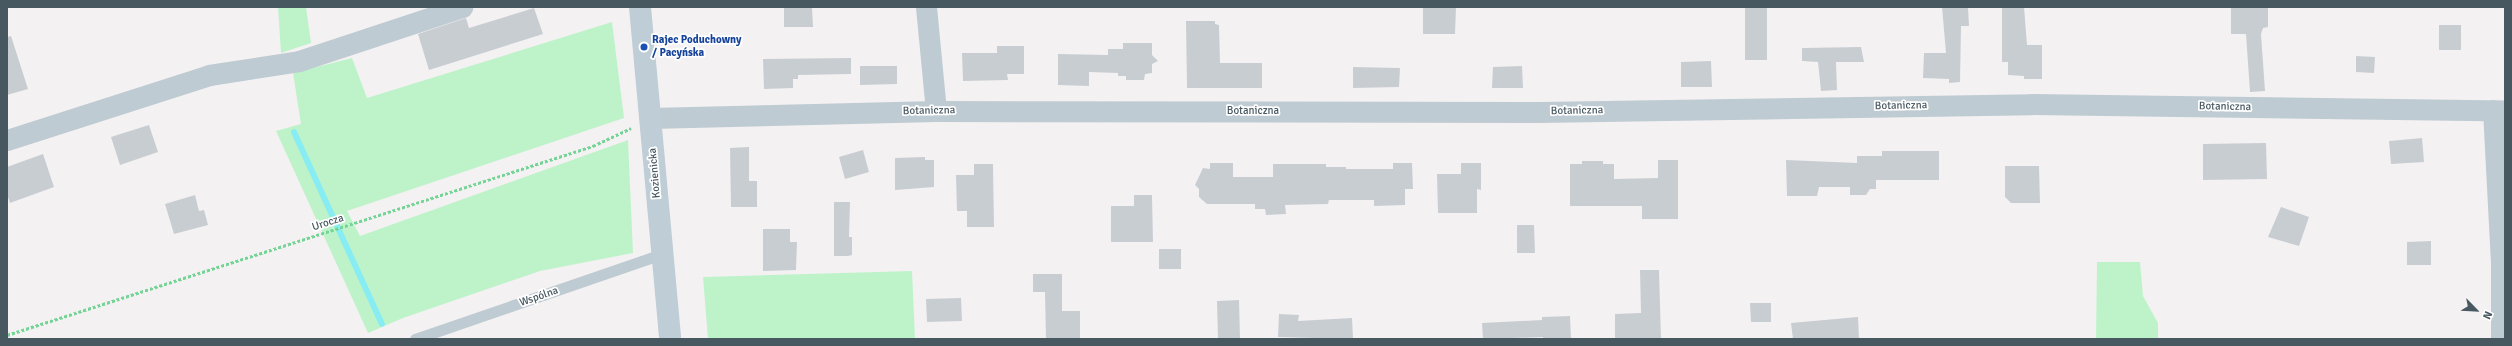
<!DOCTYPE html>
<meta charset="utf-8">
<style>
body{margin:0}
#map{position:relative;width:2512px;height:346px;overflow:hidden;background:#f4f1f2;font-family:Signika,sans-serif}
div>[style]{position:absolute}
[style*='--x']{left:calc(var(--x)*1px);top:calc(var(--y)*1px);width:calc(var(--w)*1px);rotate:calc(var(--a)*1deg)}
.green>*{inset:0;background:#bef3ca}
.stream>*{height:6px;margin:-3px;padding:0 3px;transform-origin:3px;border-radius:3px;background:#88edf3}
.building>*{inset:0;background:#c8cdd2}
.path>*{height:2.5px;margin-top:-1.25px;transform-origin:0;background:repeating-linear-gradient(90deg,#73d496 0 3px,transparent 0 5px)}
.lane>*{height:11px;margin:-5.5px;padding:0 5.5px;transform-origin:5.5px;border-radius:5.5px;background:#becbd2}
.street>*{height:21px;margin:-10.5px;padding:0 10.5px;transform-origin:10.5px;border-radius:10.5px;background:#becbd2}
.secondary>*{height:22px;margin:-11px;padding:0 11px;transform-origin:11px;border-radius:11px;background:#becdd6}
.dots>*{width:11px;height:11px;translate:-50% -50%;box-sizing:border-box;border:2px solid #fff;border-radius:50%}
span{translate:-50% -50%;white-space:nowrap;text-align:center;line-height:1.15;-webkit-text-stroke:3.5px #fff;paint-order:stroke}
.transit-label{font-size:11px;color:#164399;font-weight:700}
.left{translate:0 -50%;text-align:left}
.street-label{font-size:11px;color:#485861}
.frame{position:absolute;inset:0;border:8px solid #485861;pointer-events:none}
.north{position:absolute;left:2456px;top:290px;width:40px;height:40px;-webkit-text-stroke:3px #fff;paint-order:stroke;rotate:114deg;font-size:11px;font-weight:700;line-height:16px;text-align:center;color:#485861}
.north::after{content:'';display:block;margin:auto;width:14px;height:18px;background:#485861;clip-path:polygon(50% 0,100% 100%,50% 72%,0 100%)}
</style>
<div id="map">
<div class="green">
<div style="clip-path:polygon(278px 7px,306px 7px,311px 43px,281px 53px)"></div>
<div style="clip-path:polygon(612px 22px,624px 118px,347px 211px,360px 236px,628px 140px,633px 253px,540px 271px,403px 318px,368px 333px,276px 131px,301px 124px,293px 73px,352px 58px,367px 98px)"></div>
<div style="clip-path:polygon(2097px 262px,2140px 262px,2143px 296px,2158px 323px,2158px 339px,2096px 339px)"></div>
<div style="clip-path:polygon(912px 271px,915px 339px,708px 339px,703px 277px)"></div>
</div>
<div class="stream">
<div style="--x:294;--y:132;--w:211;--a:65.4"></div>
</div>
<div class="building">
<div style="clip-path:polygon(784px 7px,812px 7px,813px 27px,784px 27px)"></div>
<div style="clip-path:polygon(1423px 7px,1456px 7px,1455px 34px,1423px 34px)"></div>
<div style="clip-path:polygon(1745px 7px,1767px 7px,1767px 60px,1745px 60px)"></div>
<div style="clip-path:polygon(1942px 7px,1968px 7px,1969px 26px,1961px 26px,1960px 82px,1949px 83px,1949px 79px,1923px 78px,1924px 53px,1946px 53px)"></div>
<div style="clip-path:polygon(2002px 7px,2024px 7px,2027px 45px,2042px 45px,2042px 79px,2024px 79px,2024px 76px,2008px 75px,2008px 62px,2002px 62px)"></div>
<div style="clip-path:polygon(2231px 7px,2268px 7px,2268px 27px,2263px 28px,2261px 34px,2265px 91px,2250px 92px,2246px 34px,2231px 34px)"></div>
<div style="clip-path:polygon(534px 8px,543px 34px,429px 70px,418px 34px,466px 18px,469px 28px)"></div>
<div style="clip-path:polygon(1186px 21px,1215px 21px,1215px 24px,1219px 25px,1220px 63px,1262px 63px,1262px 88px,1187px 88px)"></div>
<div style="clip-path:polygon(2439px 25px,2461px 25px,2461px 50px,2439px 50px)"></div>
<div style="clip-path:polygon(11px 36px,28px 89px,7px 95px,7px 37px)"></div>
<div style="clip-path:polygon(1123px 43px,1152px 43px,1152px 55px,1158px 61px,1152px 64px,1152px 73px,1145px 74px,1144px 80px,1126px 80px,1126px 76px,1118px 76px,1118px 73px,1089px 72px,1089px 86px,1058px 85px,1058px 54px,1108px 55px,1108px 49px,1123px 49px)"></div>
<div style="clip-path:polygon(997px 46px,1024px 46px,1024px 74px,1007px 74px,1008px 80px,963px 81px,962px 53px,997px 53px)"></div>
<div style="clip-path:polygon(1861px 47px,1864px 62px,1836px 62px,1837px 90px,1821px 91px,1818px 62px,1802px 61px,1802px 48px)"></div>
<div style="clip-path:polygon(2356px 56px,2375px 57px,2374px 73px,2356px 72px)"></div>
<div style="clip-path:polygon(851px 58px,851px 74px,798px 75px,798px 79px,793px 79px,793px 88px,764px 89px,763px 59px)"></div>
<div style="clip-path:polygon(1711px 61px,1712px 87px,1681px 87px,1681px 62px)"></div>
<div style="clip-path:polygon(860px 66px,897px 66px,897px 84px,860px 85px)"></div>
<div style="clip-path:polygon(1522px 66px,1523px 88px,1492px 88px,1493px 67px)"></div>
<div style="clip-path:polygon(1353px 67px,1400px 68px,1399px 87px,1353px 88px)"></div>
<div style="clip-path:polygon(149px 125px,158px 152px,120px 165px,111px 137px)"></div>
<div style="clip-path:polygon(2422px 138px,2424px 162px,2391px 164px,2389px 141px)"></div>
<div style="clip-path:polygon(2266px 143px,2267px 179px,2203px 180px,2203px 144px)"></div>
<div style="clip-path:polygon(749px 147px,749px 181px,757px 181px,757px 207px,731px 207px,730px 148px)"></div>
<div style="clip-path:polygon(863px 150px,869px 172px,845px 179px,839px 157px)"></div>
<div style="clip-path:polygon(1882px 151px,1939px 151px,1939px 180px,1876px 180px,1876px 189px,1870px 189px,1866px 195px,1850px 195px,1850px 187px,1819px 187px,1817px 196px,1787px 196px,1786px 160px,1857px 163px,1857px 156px,1882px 156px)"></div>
<div style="clip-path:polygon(43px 154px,54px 187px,10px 203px,7px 194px,7px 167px)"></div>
<div style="clip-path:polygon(925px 157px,925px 160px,934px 160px,934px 187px,895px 190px,895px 158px)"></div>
<div style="clip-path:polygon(1658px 160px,1678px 160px,1678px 219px,1642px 219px,1642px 206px,1570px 206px,1570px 164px,1582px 164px,1582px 161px,1603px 161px,1603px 164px,1614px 164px,1614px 179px,1658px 178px)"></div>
<div style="clip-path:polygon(1210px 163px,1233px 163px,1233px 177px,1273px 177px,1273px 164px,1326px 164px,1326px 167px,1346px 167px,1346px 169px,1393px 169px,1393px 163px,1412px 163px,1413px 189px,1405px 189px,1405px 205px,1374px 206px,1374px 200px,1329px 200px,1328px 204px,1285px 205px,1286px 214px,1266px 215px,1265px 209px,1255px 209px,1255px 204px,1207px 204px,1199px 197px,1199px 189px,1195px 185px,1203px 168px,1210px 169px)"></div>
<div style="clip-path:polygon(1461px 163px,1481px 163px,1481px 190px,1477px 189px,1477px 213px,1438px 213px,1437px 174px,1461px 174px)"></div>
<div style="clip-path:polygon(974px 164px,993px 164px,994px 227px,967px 227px,967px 211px,957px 211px,956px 175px,974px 175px)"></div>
<div style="clip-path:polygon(2005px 166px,2039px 166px,2040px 203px,2011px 203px,2005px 197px)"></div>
<div style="clip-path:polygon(195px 195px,199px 211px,204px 210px,208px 225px,174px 234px,165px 204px)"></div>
<div style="clip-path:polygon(1134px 195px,1152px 195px,1153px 242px,1111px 242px,1111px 206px,1134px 206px)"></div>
<div style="clip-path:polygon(834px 202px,850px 202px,849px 237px,852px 237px,852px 255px,848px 256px,834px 256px)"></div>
<div style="clip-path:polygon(2281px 207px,2309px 217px,2299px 246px,2268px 237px)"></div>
<div style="clip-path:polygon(1517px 225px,1534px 225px,1535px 253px,1517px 253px)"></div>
<div style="clip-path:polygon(763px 229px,790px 229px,790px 242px,797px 242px,796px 270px,763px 271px)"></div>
<div style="clip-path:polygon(2431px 241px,2431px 265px,2407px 265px,2407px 242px)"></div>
<div style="clip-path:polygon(1159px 249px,1181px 249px,1181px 269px,1159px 269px)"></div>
<div style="clip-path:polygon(1640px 270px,1659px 270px,1661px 339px,1615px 339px,1615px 314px,1641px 313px)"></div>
<div style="clip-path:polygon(1033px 274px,1062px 274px,1062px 311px,1080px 311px,1080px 339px,1046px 339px,1045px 292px,1033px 292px)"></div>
<div style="clip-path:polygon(961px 298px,962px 321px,927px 322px,926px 299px)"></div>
<div style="clip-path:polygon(1239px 300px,1240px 339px,1218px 339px,1217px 301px)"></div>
<div style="clip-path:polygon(1750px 303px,1771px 303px,1771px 322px,1751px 322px)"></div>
<div style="clip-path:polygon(1279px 314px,1299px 315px,1298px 321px,1352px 318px,1353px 339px,1278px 337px)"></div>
<div style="clip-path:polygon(1570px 316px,1571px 339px,1543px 339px,1543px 337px,1483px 339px,1482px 323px,1542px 320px,1542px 317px)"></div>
<div style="clip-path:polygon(1858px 317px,1859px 339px,1793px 339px,1791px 323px)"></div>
</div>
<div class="path">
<div style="--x:7;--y:335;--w:616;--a:-17.88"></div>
<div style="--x:593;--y:146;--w:42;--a:-25.3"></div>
</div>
<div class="lane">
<div style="--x:415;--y:339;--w:261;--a:-19"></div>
</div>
<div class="street">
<div style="--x:926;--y:7;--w:104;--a:84.5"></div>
<div style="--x:2493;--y:110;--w:152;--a:87"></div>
<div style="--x:2501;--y:262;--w:77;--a:90"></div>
<div style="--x:650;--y:118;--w:286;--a:-1.4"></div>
<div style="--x:936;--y:111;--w:603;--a:0.1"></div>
<div style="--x:1539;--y:112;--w:493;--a:-0.9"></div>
<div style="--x:2032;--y:104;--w:473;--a:0.8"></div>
<div style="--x:7;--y:140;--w:212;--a:-17.8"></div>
<div style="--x:209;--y:75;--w:91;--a:-8.8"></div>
<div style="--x:299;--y:61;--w:172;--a:-18.3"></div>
</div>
<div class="secondary">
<div style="--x:640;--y:7;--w:333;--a:84.8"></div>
</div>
<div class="dots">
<div style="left:644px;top:47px;background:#1a4fb4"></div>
</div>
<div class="transit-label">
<span class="left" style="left:652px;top:47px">Rajec Poduchowny<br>/ Pacyńska</span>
</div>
<div class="street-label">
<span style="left:1901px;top:106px;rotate:-1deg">Botaniczna</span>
<span style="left:2225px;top:107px;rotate:1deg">Botaniczna</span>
<span style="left:929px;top:111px;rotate:-1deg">Botaniczna</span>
<span style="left:1253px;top:111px">Botaniczna</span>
<span style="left:1577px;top:111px;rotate:-1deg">Botaniczna</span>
<span style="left:655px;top:173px;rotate:-95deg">Kozienicka</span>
<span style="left:328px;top:223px;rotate:-18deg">Urocza</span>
<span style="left:539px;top:297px;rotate:-19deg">Wspólna</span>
</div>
<div class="frame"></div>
<div class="north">N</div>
</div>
